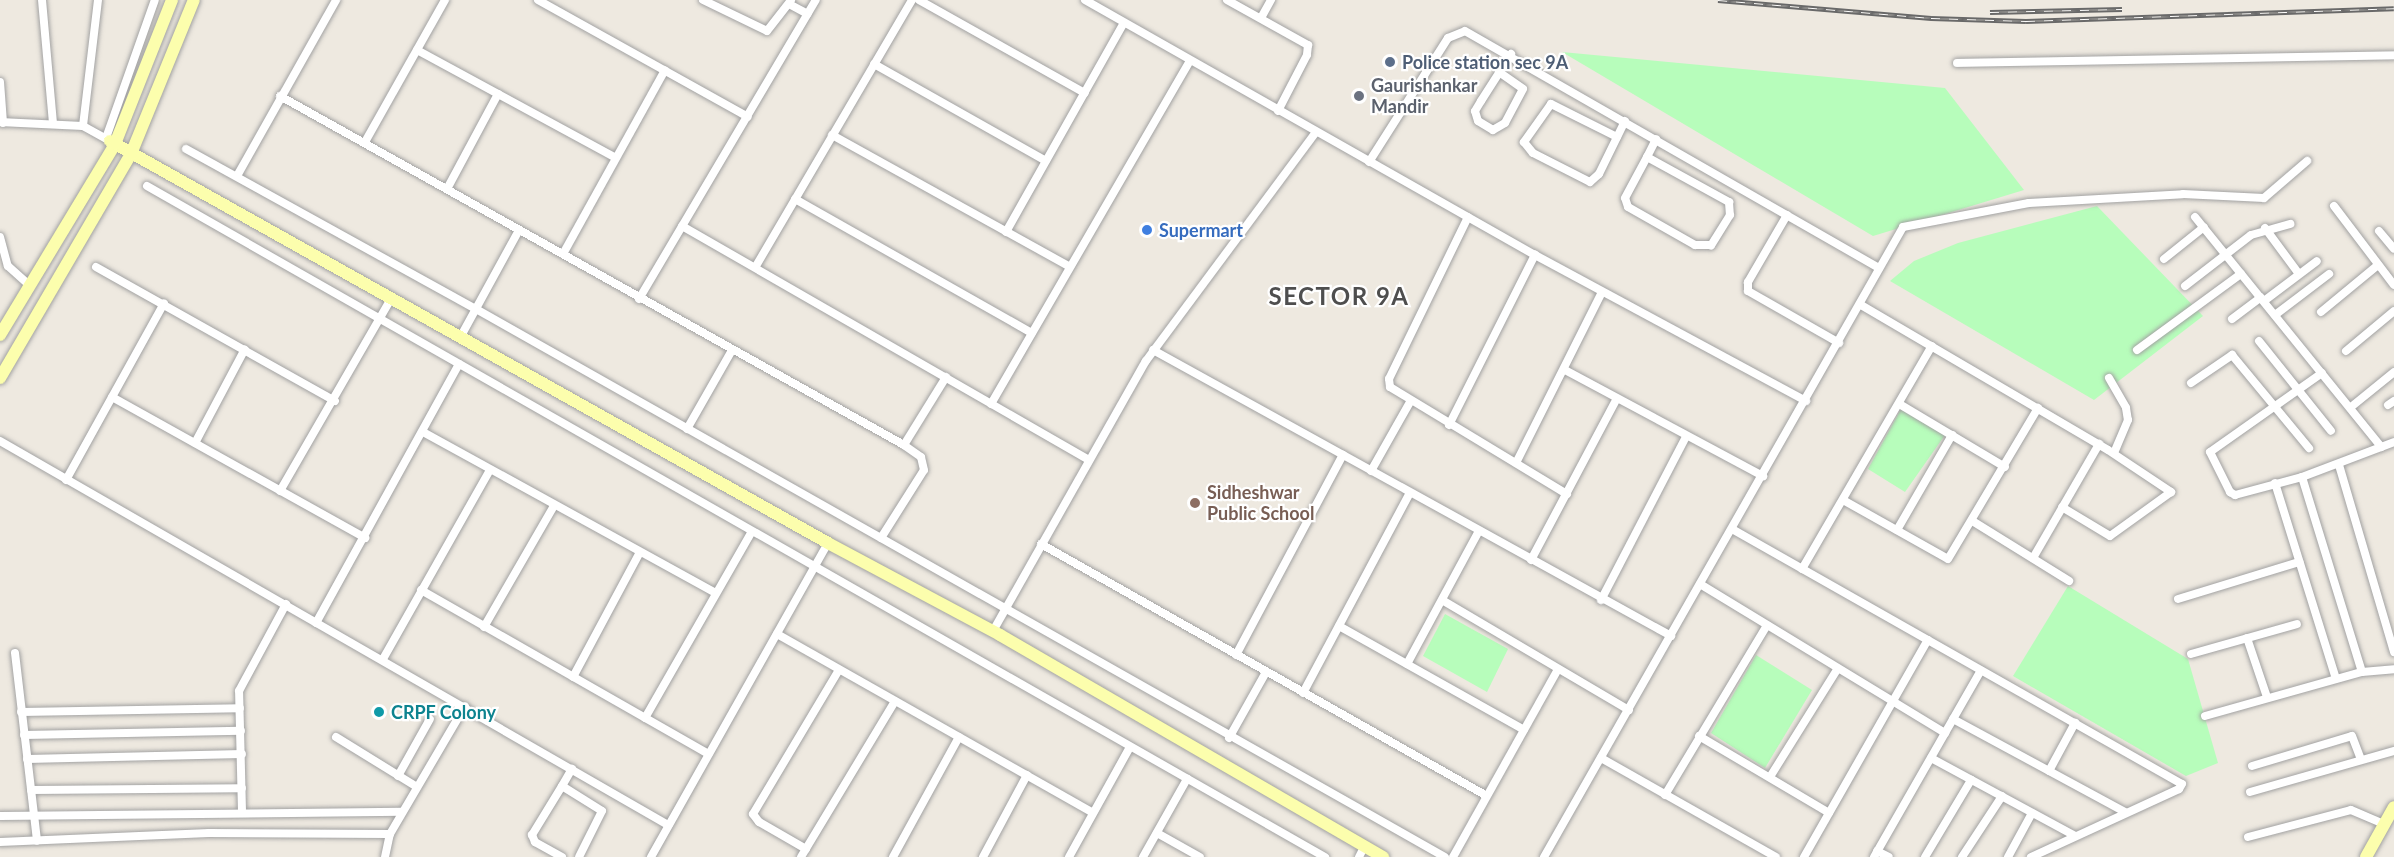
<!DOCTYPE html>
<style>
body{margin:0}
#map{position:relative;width:2394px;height:857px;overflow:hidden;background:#eee9e0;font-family:Lato,sans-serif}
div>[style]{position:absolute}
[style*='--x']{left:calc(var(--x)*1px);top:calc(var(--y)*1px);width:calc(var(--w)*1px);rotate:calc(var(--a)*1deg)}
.park>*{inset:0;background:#b7fdbb}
.roads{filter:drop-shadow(0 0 2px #a2a2a2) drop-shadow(0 0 2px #a2a2a2)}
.street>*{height:8px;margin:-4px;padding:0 4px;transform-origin:4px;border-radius:4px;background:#fff}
.secondary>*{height:12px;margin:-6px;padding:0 6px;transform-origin:6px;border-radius:6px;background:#fcfead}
.rail>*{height:5px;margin-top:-2.5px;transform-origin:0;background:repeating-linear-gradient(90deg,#fff 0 9px,#696969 0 18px);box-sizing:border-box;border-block:2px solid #696969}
.dots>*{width:16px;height:16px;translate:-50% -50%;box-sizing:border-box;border:3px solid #fff;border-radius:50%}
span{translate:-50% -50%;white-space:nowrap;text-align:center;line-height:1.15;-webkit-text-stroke:4.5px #fff;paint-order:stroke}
.service-label{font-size:18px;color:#4e5e75;font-weight:700}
.left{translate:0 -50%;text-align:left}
.worship-label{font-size:18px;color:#5b616d;font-weight:700}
.shop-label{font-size:18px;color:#366cbe;font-weight:700}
.education-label{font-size:18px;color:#785e54;font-weight:700}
.culture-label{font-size:18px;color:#0d838f;font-weight:700}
.district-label{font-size:24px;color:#4e4e4e;font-weight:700;letter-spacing:1.5px}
</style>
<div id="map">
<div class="park">
<div style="clip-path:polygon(1562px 52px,1945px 88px,2024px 190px,1873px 236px)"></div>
<div style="clip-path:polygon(2097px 206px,2203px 316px,2094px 400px,1890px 281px,1914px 261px,1958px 243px)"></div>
<div style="clip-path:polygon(1901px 409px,1945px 435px,1905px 492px,1868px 469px)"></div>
<div style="clip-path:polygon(2068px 586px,2188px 659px,2218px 763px,2186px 776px,2013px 676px)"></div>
<div style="clip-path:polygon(1445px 614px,1508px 649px,1487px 692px,1423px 656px)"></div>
<div style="clip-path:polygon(1756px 655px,1812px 690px,1765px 768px,1711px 733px)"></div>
</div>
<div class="roads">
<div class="street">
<div style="--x:42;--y:0;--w:124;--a:84.9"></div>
<div style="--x:98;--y:0;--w:127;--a:96.8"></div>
<div style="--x:83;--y:126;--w:31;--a:29"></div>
<div style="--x:538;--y:0;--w:240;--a:29.1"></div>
<div style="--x:703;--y:0;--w:71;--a:25.8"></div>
<div style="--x:767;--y:31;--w:39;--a:-52"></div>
<div style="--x:919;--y:0;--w:190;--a:29.3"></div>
<div style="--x:1085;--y:0;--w:517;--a:29.54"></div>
<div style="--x:1535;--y:255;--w:308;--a:28.3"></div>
<div style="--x:1227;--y:0;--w:93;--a:29.1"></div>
<div style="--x:1308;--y:45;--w:10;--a:96"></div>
<div style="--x:1307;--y:55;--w:63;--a:117.4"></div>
<div style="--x:789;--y:4;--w:21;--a:28"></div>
<div style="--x:1261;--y:18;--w:21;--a:-61"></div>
<div style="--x:417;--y:50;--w:226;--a:28.5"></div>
<div style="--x:1957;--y:63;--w:437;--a:-1"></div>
<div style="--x:874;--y:64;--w:197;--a:29.4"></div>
<div style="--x:1499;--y:72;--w:29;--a:35"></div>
<div style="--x:1523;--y:89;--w:38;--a:118"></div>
<div style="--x:1505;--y:123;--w:14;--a:150"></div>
<div style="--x:1493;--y:130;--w:17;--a:-149"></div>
<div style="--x:1478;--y:121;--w:10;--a:-107"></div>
<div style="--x:1475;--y:111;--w:12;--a:-59"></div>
<div style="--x:1481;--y:101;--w:56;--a:-57.4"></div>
<div style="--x:0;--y:82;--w:41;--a:85.8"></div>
<div style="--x:280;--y:96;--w:715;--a:29.22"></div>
<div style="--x:904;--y:445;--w:80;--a:-58.3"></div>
<div style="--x:0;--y:122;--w:83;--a:2.8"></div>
<div style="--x:832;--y:135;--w:272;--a:29"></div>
<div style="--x:1617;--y:137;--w:74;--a:-153.4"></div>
<div style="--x:1551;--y:104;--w:47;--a:125.4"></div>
<div style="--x:1524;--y:142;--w:14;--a:51"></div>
<div style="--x:1533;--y:153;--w:64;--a:27"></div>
<div style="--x:1590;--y:182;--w:12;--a:-42"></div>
<div style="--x:1599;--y:174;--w:59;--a:-63.9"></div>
<div style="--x:106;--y:138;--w:146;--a:-70.5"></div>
<div style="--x:365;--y:142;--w:163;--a:-60.6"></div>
<div style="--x:186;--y:149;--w:331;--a:28.9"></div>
<div style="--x:476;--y:309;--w:1113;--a:29.49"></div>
<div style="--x:1647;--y:157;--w:94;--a:28.8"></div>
<div style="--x:1729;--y:202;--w:13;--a:86"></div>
<div style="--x:1730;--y:215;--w:36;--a:122"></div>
<div style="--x:1711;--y:245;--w:16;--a:180"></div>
<div style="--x:1695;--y:245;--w:77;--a:-150.4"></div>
<div style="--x:1628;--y:207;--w:9;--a:-108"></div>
<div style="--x:1625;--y:198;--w:47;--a:-61.8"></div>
<div style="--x:1647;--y:157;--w:20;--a:-63"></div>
<div style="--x:1369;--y:162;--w:147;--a:-57.5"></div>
<div style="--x:1448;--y:38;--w:18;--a:-22"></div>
<div style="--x:1465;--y:31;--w:477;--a:29.8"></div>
<div style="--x:237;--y:176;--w:202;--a:-60.6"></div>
<div style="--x:147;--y:186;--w:1356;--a:29.67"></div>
<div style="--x:447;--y:189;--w:108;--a:-61.8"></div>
<div style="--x:795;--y:199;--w:272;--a:29.5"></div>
<div style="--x:2334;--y:206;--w:99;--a:52.8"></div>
<div style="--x:1787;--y:215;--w:78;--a:120.2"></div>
<div style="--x:1748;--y:282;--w:9;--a:90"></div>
<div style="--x:1748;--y:291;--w:105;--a:29.7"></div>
<div style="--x:1468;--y:217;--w:180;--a:116"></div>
<div style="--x:1389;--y:379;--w:8;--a:83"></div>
<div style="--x:1390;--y:387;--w:207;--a:31.2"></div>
<div style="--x:2195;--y:217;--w:296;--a:51"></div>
<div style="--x:682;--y:226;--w:469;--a:29.9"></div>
<div style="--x:2265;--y:228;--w:57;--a:53.5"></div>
<div style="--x:2379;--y:231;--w:23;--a:50"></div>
<div style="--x:1006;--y:232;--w:240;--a:-60.6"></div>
<div style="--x:0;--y:237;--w:30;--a:75"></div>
<div style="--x:8;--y:266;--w:27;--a:42"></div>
<div style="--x:563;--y:254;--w:210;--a:-61"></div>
<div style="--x:2164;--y:259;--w:51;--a:-38.7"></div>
<div style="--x:756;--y:266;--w:308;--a:-59.6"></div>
<div style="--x:96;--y:267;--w:274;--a:29.3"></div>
<div style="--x:2185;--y:286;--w:83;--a:-37.7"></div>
<div style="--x:2251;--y:235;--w:41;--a:-15.8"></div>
<div style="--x:639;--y:299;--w:347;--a:-59.4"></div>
<div style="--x:2264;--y:301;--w:66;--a:-37"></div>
<div style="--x:1861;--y:305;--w:286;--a:30.4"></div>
<div style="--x:2108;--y:450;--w:76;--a:33.7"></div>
<div style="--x:2171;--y:492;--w:75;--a:144.2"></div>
<div style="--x:2110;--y:536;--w:56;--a:-148.9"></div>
<div style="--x:2321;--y:312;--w:74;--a:-39.5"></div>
<div style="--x:2275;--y:315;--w:68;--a:-37.2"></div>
<div style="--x:2232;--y:319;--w:36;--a:-37"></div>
<div style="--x:461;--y:336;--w:121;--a:-61.3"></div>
<div style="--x:2259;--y:341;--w:115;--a:51.3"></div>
<div style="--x:1153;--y:350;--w:592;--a:28.9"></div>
<div style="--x:2137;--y:350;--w:129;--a:-36.2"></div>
<div style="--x:2346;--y:351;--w:62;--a:-39.8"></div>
<div style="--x:1565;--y:370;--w:225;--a:28.2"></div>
<div style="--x:2322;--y:373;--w:137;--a:144.8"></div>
<div style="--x:2210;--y:452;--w:45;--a:63.4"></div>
<div style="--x:2230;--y:492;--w:6;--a:31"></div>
<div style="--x:2235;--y:495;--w:69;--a:-15"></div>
<div style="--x:2302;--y:477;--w:98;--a:-20.8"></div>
<div style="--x:2109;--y:378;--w:34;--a:60"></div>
<div style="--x:2126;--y:408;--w:12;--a:81"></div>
<div style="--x:2128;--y:420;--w:36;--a:113"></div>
<div style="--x:2191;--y:383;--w:50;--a:-34.3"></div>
<div style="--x:2232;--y:355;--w:121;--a:50.4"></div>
<div style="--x:112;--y:397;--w:290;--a:29.1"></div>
<div style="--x:991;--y:404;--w:397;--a:-59.9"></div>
<div style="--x:1901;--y:405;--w:121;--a:30.8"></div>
<div style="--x:2388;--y:405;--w:7;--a:-34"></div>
<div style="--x:2351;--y:407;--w:55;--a:-39.1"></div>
<div style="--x:1449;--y:425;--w:191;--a:-63.2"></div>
<div style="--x:687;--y:429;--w:91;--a:-60.3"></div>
<div style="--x:423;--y:432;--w:334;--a:28.8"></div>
<div style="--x:0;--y:441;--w:771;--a:29.89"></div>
<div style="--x:195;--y:443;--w:106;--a:-62"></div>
<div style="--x:1516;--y:463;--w:191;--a:-63.3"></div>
<div style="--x:2339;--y:465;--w:195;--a:73.6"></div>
<div style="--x:1371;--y:471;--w:79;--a:-60.5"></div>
<div style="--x:2302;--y:477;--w:204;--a:72.9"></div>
<div style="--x:66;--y:480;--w:202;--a:-61"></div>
<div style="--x:2275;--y:483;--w:205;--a:72.7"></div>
<div style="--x:280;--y:491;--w:222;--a:-60"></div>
<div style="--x:1843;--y:500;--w:120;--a:29.3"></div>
<div style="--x:1948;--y:559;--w:176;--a:-59.2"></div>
<div style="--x:1974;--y:522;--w:112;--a:31.8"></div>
<div style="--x:1732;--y:529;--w:517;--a:29.54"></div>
<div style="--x:2182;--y:784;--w:6;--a:121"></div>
<div style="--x:2179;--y:789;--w:163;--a:155.3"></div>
<div style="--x:1897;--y:530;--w:110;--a:-59.9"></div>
<div style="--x:881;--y:538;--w:80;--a:-57.7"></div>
<div style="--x:924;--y:470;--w:13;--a:-103"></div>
<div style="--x:921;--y:457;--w:21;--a:-145"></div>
<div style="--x:1041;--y:544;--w:512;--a:29.47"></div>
<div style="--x:2033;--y:558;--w:132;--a:-59.9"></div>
<div style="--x:1531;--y:560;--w:183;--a:-62"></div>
<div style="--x:1802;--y:569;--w:258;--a:-59.8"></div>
<div style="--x:1700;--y:584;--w:287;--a:31.3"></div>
<div style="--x:421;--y:590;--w:331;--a:29.7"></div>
<div style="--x:2178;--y:599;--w:127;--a:-17"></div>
<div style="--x:1442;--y:600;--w:217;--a:30.5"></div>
<div style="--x:1601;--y:600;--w:184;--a:-62.5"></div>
<div style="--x:316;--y:623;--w:296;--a:-61.1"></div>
<div style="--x:1339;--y:626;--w:212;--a:29.3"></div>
<div style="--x:484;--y:627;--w:140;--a:-60"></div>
<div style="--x:993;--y:631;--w:310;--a:-60.5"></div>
<div style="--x:1146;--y:361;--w:285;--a:-53.4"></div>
<div style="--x:777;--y:634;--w:363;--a:29.5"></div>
<div style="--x:2247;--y:638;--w:62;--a:71.3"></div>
<div style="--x:15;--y:653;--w:189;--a:83.3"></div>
<div style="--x:2191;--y:654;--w:110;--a:-15.8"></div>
<div style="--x:1236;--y:655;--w:227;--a:-61.9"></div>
<div style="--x:383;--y:659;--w:217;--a:-60.5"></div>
<div style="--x:1407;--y:664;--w:151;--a:-61.6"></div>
<div style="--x:573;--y:677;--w:140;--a:-61.8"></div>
<div style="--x:1303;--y:693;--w:227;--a:-61.9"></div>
<div style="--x:21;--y:712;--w:219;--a:-1"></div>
<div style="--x:2205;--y:716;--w:163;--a:-15.7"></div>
<div style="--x:2362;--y:672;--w:32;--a:-5"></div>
<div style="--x:645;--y:718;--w:213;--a:-60.2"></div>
<div style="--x:1953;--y:719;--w:196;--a:28.4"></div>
<div style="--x:24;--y:735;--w:217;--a:-1.1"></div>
<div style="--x:1699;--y:736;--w:151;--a:30.6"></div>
<div style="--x:336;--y:737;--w:95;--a:31.7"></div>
<div style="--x:1229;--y:738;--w:76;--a:-60.7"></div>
<div style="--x:1601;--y:758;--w:201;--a:29.5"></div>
<div style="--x:1931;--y:758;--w:164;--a:28.4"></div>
<div style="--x:27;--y:759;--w:215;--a:-1.3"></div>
<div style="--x:2252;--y:766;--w:104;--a:-16.7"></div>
<div style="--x:2352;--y:736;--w:25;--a:69"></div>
<div style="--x:2049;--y:771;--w:55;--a:-61.6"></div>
<div style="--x:398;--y:776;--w:65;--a:-60.7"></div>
<div style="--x:1770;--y:777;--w:128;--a:-58"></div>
<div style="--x:562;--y:786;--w:20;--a:-60"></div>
<div style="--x:31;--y:790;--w:211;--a:-0.5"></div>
<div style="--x:2250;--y:792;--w:150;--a:-15.9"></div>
<div style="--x:1665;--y:795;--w:198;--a:-59"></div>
<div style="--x:242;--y:811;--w:120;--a:-91.4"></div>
<div style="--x:239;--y:691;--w:99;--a:-61.6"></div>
<div style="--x:0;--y:816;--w:402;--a:-0.6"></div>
<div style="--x:1157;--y:833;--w:49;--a:29.2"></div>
<div style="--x:2248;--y:837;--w:106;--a:-14.7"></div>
<div style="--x:2351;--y:810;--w:36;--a:23"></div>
<div style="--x:0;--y:842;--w:209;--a:-2.5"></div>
<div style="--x:209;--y:833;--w:181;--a:0.3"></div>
<div style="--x:806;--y:849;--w:54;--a:-150.1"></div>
<div style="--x:759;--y:822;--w:10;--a:-127"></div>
<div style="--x:753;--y:814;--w:168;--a:-59.2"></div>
<div style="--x:1877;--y:851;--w:13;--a:27"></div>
<div style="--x:385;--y:857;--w:24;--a:-78"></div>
<div style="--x:390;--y:834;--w:148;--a:-59.6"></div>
<div style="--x:562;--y:857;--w:31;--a:-151"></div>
<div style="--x:535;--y:842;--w:8;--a:-113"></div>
<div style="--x:532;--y:835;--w:57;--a:-58.5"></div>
<div style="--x:562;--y:786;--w:47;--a:32"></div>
<div style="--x:602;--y:811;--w:51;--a:116.6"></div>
<div style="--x:651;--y:857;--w:360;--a:-60.6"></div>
<div style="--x:801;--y:857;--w:182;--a:-58.9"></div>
<div style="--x:893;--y:857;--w:137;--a:-61.2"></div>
<div style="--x:983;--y:857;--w:93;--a:-61.8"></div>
<div style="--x:1069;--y:857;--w:126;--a:-61"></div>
<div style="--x:1143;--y:857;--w:90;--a:-60.6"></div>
<div style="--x:1359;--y:857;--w:11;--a:-63"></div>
<div style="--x:1453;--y:857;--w:215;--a:-60.8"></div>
<div style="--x:1544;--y:857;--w:725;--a:-60.32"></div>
<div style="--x:1903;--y:227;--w:128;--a:-10.8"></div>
<div style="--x:2029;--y:203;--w:154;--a:-3.3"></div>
<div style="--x:2183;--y:194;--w:81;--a:2.8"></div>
<div style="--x:2264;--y:198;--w:57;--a:-40.7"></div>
<div style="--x:1804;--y:857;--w:250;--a:-60.3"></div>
<div style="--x:1874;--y:857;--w:215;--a:-60.2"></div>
<div style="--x:1925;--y:857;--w:90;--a:-59.1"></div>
<div style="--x:1962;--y:857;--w:73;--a:-56.7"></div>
<div style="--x:2008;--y:857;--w:50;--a:-61.4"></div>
</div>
<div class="secondary">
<div style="--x:110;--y:141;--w:823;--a:29.24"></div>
<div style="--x:828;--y:543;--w:195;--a:28.1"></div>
<div style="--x:1000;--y:635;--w:443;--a:30.1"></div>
<div style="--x:0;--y:335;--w:223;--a:-58.9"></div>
<div style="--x:115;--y:144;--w:155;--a:-68.4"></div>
<div style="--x:0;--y:378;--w:259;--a:-59.7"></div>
<div style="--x:131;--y:154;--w:166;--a:-67.8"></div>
<div style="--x:2366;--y:857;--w:57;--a:-60.8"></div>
</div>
</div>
<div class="rail">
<div style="--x:1718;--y:0;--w:214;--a:4.8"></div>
<div style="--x:1931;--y:18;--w:95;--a:1.8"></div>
<div style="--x:2026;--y:21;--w:368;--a:-2"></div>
<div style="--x:1990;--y:12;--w:132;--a:-1.3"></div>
</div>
<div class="dots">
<div style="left:1390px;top:62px;background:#5c6f8a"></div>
<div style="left:1359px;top:96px;background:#6b7280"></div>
<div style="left:1147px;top:230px;background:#3f7fe0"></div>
<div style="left:1195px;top:503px;background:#8d6e63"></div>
<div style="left:379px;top:712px;background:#0f9aa8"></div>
</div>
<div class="service-label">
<span class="left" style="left:1402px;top:62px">Police station sec 9A</span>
</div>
<div class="worship-label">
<span class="left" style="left:1371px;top:96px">Gaurishankar<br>Mandir</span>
</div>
<div class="shop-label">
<span class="left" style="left:1159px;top:230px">Supermart</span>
</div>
<div class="education-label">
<span class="left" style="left:1207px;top:503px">Sidheshwar<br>Public School</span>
</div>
<div class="culture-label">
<span class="left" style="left:391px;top:712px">CRPF Colony</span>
</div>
<div class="district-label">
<span style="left:1339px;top:296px">SECTOR 9A</span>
</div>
</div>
